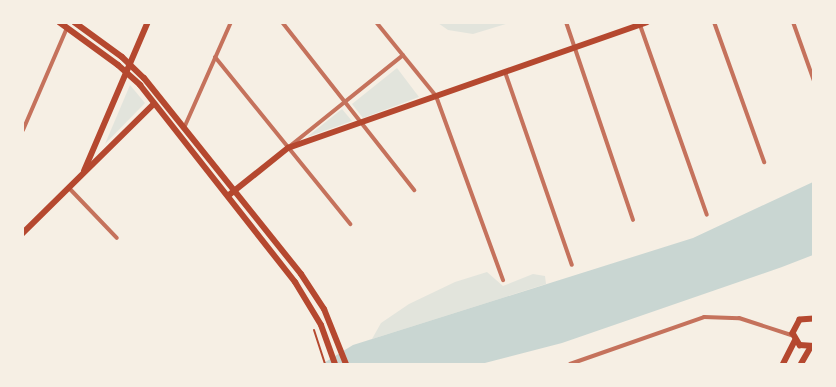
<!DOCTYPE html>
<style>
body{margin:0}
#map{position:relative;width:836px;height:387px;overflow:hidden;background:#f6efe4;font-family:Figtree,sans-serif}
div>[style]{position:absolute}
[style*='--x']{left:calc(var(--x)*1px);top:calc(var(--y)*1px);width:calc(var(--w)*1px);rotate:calc(var(--a)*1deg)}
.green>*{inset:0;background:#e2e4dc}
.water>*{inset:0;background:#c9d6d2}
.path>*{height:2px;margin:-1px;padding:0 1px;transform-origin:1px;border-radius:1px;background:#b5482f}
.minor>*{height:4px;margin:-2px;padding:0 2px;transform-origin:2px;border-radius:2px;background:#c5725c}
.secondary>*{height:5.5px;margin:-2.75px;padding:0 2.75px;transform-origin:2.75px;border-radius:2.75px;background:#b5482f}
.primary>*{height:6px;margin:-3px;padding:0 3px;transform-origin:3px;border-radius:3px;background:#b5482f}
span{translate:-50% -50%;white-space:nowrap;text-align:center;line-height:1.15;-webkit-text-stroke:4px #f6efe4;paint-order:stroke}
.frame{position:absolute;inset:0;border:24px solid #f6efe4;pointer-events:none}
</style>
<div id="map">
<div class="green">
<div style="clip-path:polygon(438px 23px,509px 23px,473px 34px,448px 30px)"></div>
<div style="clip-path:polygon(397px 68px,419px 97px,363px 118px,352px 104px)"></div>
<div style="clip-path:polygon(130px 85px,145px 103px,105px 144px)"></div>
<div style="clip-path:polygon(342px 109px,352px 121px,307px 137px)"></div>
<div style="clip-path:polygon(487px 272px,503px 286px,533px 274px,545px 276px,546px 284px,372px 339px,381px 323px,409px 304px,455px 282px)"></div>
</div>
<div class="water">
<div style="clip-path:polygon(813px 182px,813px 255px,782px 267px,562px 343px,481px 364px,322px 364px,353px 345px,693px 238px)"></div>
</div>
<div class="path">
<div style="--x:314;--y:330;--w:36;--a:72"></div>
</div>
<div class="minor">
<div style="--x:282;--y:22;--w:214;--a:51.8"></div>
<div style="--x:376;--y:22;--w:95;--a:51"></div>
<div style="--x:436;--y:96;--w:196;--a:70"></div>
<div style="--x:566;--y:22;--w:209;--a:71.3"></div>
<div style="--x:714;--y:22;--w:149;--a:70.3"></div>
<div style="--x:793;--y:22;--w:63;--a:70.4"></div>
<div style="--x:640;--y:25;--w:201;--a:70.6"></div>
<div style="--x:215;--y:57;--w:215;--a:51"></div>
<div style="--x:505;--y:72;--w:204;--a:70.9"></div>
<div style="--x:184;--y:128;--w:116;--a:-66.1"></div>
<div style="--x:23;--y:130;--w:111;--a:-66.7"></div>
<div style="--x:290;--y:146;--w:145;--a:-38.8"></div>
<div style="--x:69;--y:188;--w:69;--a:46.2"></div>
<div style="--x:570;--y:364;--w:142;--a:-19.3"></div>
<div style="--x:704;--y:317;--w:35;--a:2"></div>
<div style="--x:739;--y:318;--w:58;--a:18.1"></div>
</div>
<div class="secondary">
<div style="--x:84;--y:171;--w:162;--a:-66.8"></div>
<div style="--x:228;--y:196;--w:77;--a:-38.7"></div>
<div style="--x:288;--y:148;--w:380;--a:-19.3"></div>
<div style="--x:22;--y:234;--w:185;--a:-44.6"></div>
<div style="--x:814;--y:319;--w:14;--a:176"></div>
<div style="--x:800;--y:320;--w:15;--a:118"></div>
<div style="--x:793;--y:333;--w:14;--a:60"></div>
<div style="--x:800;--y:345;--w:14;--a:4"></div>
<div style="--x:783;--y:364;--w:27;--a:-63"></div>
<div style="--x:801;--y:364;--w:20;--a:-60"></div>
</div>
<div class="primary">
<div style="--x:59;--y:22;--w:73;--a:36.1"></div>
<div style="--x:118;--y:65;--w:30;--a:42"></div>
<div style="--x:140;--y:85;--w:251;--a:51.8"></div>
<div style="--x:295;--y:282;--w:50;--a:58.8"></div>
<div style="--x:321;--y:325;--w:41;--a:70.3"></div>
<div style="--x:74;--y:22;--w:59;--a:36.1"></div>
<div style="--x:122;--y:57;--w:30;--a:44"></div>
<div style="--x:144;--y:78;--w:251;--a:51.3"></div>
<div style="--x:301;--y:274;--w:42;--a:56.7"></div>
<div style="--x:324;--y:309;--w:59;--a:68.2"></div>
</div>
<div class="frame"></div>
</div>
